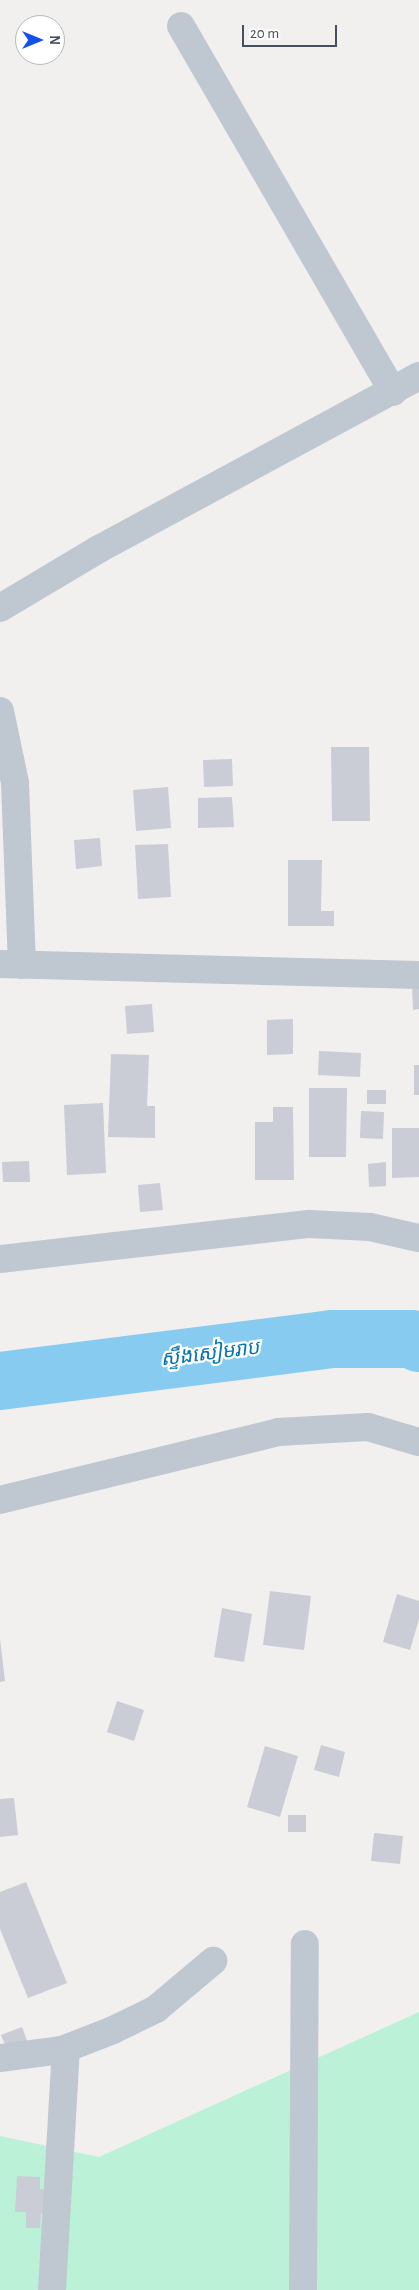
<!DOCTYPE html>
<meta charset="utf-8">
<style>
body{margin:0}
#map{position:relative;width:419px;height:2290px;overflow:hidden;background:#f2efef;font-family:"Alegreya Sans","Noto Sans Khmer",sans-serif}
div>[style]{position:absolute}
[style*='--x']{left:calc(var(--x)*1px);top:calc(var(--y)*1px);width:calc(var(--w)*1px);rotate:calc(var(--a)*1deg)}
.green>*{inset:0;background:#bbf1d7}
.river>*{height:58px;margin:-29px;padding:0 29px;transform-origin:29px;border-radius:29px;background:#87ccf0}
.building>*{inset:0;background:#cacdd5}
.minor>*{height:28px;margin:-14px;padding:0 14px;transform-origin:14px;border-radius:14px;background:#bfc7d1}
span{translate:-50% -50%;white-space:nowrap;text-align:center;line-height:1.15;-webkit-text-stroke:4.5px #fff;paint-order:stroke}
.water-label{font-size:20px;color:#0675b0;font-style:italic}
.north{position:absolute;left:15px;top:15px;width:50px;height:50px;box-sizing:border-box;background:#fff;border:1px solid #b5b9be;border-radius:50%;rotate:90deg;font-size:14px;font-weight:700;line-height:20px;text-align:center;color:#464f5d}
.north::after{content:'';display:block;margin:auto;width:18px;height:22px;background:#1252e9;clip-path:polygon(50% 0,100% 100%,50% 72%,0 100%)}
.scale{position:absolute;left:242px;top:25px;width:95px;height:22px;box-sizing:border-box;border:2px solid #464f5d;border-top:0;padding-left:6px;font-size:15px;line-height:18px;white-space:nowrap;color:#464f5d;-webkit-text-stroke:4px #fff;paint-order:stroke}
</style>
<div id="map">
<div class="green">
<div style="clip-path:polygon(419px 2012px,419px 2290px,0 2290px,0 2136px,99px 2157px)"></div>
</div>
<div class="river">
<div style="--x:0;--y:1381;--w:335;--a:-7.2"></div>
<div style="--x:332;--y:1339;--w:79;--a:0"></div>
<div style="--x:411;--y:1339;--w:9;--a:27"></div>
</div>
<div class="building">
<div style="clip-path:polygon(331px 747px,369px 747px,370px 821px,332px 821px)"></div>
<div style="clip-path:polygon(232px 759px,233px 786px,204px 787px,203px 760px)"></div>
<div style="clip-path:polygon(168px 787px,171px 828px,136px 831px,133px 790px)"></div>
<div style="clip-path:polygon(232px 797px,234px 827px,198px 828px,198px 798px)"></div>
<div style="clip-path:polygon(100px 838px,102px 866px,76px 869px,74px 840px)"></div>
<div style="clip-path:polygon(168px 844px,171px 897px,138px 899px,135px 845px)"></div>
<div style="clip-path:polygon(288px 860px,322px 860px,321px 911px,334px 911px,334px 926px,288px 926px)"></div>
<div style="clip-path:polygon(412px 985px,419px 985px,419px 1009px,413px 1010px)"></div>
<div style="clip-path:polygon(152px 1004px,154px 1032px,127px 1034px,125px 1006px)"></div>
<div style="clip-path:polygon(293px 1019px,293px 1054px,267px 1055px,267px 1020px)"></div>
<div style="clip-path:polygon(319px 1051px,361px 1053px,360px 1077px,318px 1075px)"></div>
<div style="clip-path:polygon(111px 1054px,149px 1055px,147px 1106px,155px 1106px,155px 1138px,108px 1137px)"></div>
<div style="clip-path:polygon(414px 1065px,419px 1065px,419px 1095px,414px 1095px)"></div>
<div style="clip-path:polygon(309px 1088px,347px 1088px,346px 1157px,309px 1157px)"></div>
<div style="clip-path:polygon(367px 1090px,386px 1090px,386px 1104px,367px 1104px)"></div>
<div style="clip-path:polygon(103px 1103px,106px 1173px,67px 1175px,64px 1105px)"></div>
<div style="clip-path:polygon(273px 1107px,293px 1107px,294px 1180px,255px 1180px,255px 1122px,273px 1122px)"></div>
<div style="clip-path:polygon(361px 1111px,384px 1112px,383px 1139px,360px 1138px)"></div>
<div style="clip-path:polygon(392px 1128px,419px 1128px,419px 1177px,392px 1178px)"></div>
<div style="clip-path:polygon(29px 1161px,30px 1182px,3px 1182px,2px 1162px)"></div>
<div style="clip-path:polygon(386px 1162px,386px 1186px,369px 1187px,368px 1164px)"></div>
<div style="clip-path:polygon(160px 1183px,163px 1210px,140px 1212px,138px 1185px)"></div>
<div style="clip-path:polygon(270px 1591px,311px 1596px,304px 1650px,263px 1645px)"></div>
<div style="clip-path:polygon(397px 1594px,419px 1601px,419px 1619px,410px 1650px,383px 1642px)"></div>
<div style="clip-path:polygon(222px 1608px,252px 1614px,244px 1662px,214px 1657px)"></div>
<div style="clip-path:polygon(0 1639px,5px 1681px,0 1682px)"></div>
<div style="clip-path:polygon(117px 1701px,144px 1710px,134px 1741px,107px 1732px)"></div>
<div style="clip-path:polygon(321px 1745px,345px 1752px,339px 1777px,314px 1770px)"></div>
<div style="clip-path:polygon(265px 1746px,298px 1756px,280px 1817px,247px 1807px)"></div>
<div style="clip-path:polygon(14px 1798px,18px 1835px,0 1837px,0 1799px)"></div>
<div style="clip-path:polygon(288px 1815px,306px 1815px,306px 1832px,288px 1832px)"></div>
<div style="clip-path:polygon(374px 1833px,403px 1836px,400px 1864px,371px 1861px)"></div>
<div style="clip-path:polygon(26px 1882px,67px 1983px,28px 1998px,0 1929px,0 1892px)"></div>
<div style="clip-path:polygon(22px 2027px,29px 2046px,9px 2054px,1px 2035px)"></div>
<div style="clip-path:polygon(17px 2176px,40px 2177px,40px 2189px,53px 2190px,52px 2214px,41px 2213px,40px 2228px,26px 2228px,26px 2212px,15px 2212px)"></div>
</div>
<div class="minor">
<div style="--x:181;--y:26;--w:423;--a:59.9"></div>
<div style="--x:0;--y:608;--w:115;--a:-30.8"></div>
<div style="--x:99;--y:549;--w:364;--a:-28.4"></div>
<div style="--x:0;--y:711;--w:74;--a:78.2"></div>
<div style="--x:15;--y:783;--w:182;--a:87.8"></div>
<div style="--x:0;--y:964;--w:419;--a:1.5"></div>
<div style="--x:0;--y:1259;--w:311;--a:-6.5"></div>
<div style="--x:309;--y:1224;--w:61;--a:2.8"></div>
<div style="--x:370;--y:1227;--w:50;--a:12.7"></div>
<div style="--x:0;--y:1500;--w:286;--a:-13.7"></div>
<div style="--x:278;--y:1432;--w:90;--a:-3.2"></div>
<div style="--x:368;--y:1427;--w:53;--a:16.4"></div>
<div style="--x:0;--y:2058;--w:63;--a:-7.4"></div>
<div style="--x:62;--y:2050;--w:55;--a:-21.4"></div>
<div style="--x:113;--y:2030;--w:48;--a:-26"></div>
<div style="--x:156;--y:2009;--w:75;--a:-40.1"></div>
<div style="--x:52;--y:2290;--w:242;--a:-86.7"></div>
<div style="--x:303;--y:2290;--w:346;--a:-89.7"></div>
</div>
<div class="water-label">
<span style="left:210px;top:1354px;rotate:-7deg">ស្ទឹងសៀមរាប</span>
</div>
<div class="north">N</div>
<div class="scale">20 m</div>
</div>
